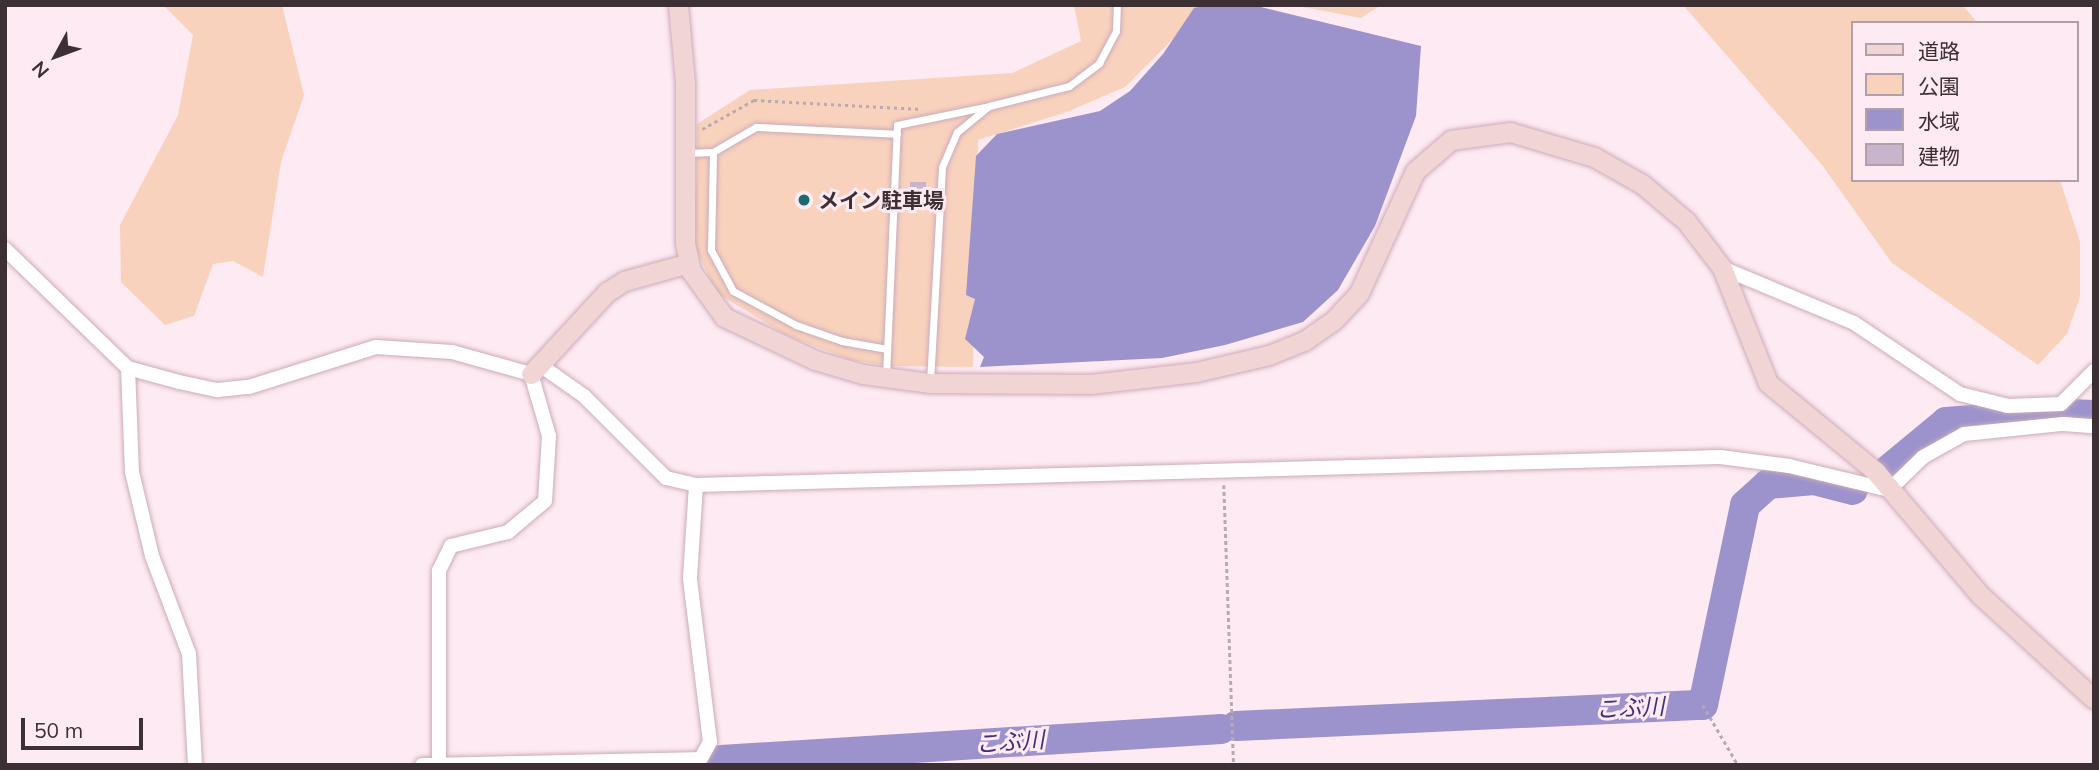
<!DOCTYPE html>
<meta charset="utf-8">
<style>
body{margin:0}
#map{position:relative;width:2099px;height:770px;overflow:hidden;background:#feeaf2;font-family:Mulish,"Noto Sans JP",sans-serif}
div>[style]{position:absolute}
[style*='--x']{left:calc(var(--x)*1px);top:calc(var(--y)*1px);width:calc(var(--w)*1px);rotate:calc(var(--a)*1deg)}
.green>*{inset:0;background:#f9d2bd}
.water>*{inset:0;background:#9c93cd}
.river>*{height:30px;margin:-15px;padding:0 15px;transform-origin:15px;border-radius:15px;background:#9c93cd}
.building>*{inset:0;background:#c9b4cd}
.path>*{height:2.5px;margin-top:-1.25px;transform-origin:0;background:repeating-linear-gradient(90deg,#baa9b0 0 3.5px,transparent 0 7px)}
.roads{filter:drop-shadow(0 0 2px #cbabb9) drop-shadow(0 0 2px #cbabb9)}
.lane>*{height:7px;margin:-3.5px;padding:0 3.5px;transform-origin:3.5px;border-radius:3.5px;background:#fff}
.street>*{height:14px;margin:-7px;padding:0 7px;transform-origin:7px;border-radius:7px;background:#fff}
.secondary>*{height:19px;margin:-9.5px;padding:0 9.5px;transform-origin:9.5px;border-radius:9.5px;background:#f1d4d4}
.dots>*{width:19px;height:19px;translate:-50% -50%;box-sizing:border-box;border:4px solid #feeaf2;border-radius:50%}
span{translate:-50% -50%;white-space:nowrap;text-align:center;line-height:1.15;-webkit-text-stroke:6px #feeaf2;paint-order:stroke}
.poi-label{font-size:21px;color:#3d3035;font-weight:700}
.left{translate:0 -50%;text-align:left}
.water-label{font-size:23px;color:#413076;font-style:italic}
.frame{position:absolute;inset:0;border:7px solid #3d3035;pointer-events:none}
.legend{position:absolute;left:1851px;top:21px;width:228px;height:161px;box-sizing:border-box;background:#feeaf2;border:2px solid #b1a0a6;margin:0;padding:9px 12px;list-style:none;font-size:21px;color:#3d3035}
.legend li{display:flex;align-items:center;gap:14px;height:35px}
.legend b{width:35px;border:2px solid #b1a0a6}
.north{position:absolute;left:21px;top:21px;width:70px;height:70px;-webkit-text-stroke:5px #feeaf2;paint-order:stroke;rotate:229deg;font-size:19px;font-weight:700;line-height:28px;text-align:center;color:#3d3035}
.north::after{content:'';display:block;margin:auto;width:24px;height:32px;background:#3d3035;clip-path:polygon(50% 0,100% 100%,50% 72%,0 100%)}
.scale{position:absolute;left:21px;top:718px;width:122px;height:32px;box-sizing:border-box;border:4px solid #3d3035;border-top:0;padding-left:9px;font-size:21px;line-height:24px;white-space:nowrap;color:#3d3035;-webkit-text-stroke:5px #feeaf2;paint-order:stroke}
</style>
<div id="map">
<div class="green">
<div style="clip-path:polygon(163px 5px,282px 5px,304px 95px,281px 162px,263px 277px,233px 261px,213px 264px,194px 316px,165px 325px,121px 282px,120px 225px,178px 115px,193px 35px)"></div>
<div style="clip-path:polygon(1074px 5px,1207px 5px,1125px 87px,1067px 112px,978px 140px,973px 367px,890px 366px,851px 360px,786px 335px,717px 293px,695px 248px,697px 124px,750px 90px,1012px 73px,1081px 41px)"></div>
<div style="clip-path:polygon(1292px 5px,1381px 5px,1361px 18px)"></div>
<div style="clip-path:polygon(1683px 5px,1962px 5px,1978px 23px,1852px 23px,1852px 180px,2060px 180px,2080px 242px,2080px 297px,2067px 334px,2038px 365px,1892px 263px,1822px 165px)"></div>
</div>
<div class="water">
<div style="clip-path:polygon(1207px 5px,1253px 5px,1421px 46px,1416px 116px,1375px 226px,1338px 290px,1303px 322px,1225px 345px,1162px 358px,980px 367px,984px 357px,965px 339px,975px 299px,966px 295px,976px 156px,997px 134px,1100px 111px,1130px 91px,1163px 54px,1194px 8px)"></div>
</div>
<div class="river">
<div style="--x:2067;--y:414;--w:27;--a:2"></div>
<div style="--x:1888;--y:470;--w:75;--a:-39.6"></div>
<div style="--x:1946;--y:422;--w:102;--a:-4.5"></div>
<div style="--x:1236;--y:726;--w:467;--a:-2.6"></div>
<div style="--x:1703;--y:705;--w:204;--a:-78.1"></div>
<div style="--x:1745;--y:505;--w:31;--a:-42"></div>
<div style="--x:1768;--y:484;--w:46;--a:-5"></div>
<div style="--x:1814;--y:480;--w:40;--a:14.4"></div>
<div style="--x:717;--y:765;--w:6;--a:-51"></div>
<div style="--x:721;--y:760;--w:501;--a:-3.55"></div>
</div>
<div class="building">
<div style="clip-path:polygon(910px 182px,926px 182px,926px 203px,910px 204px)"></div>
</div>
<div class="path">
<div style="--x:702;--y:129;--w:60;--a:-29.1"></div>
<div style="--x:754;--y:100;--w:167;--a:3.1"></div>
<div style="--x:1224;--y:485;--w:280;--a:88"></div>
<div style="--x:1703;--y:705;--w:69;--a:59.7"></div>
</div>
<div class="roads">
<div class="lane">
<div style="--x:686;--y:153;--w:27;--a:-2"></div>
<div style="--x:887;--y:349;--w:46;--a:-169.9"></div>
<div style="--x:842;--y:341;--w:49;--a:-160.8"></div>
<div style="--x:796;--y:325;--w:72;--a:-151.6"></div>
<div style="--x:733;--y:291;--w:47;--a:-118.2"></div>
<div style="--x:711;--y:250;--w:98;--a:-88.8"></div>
<div style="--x:713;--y:152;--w:50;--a:-30.2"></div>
<div style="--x:756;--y:127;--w:141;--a:2.8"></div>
<div style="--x:886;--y:376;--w:251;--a:-87.5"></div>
<div style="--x:897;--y:125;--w:90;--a:-11.6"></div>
<div style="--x:930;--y:382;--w:215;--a:-86.8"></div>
<div style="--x:942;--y:167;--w:38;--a:-67"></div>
<div style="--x:957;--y:132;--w:41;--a:-39.1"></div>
<div style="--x:989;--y:106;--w:82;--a:-14"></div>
<div style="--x:1069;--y:86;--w:38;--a:-37"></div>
<div style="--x:1099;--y:63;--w:36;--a:-62"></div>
<div style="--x:1116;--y:31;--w:26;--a:-88"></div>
</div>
<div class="street">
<div style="--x:5;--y:249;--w:171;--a:44.1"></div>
<div style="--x:128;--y:368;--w:53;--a:15.4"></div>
<div style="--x:179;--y:382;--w:40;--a:12"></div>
<div style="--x:218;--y:390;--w:31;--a:-6"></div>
<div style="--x:249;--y:387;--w:133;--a:-17.5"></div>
<div style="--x:376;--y:347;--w:76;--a:3.8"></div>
<div style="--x:452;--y:352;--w:82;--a:15.6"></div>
<div style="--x:531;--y:374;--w:65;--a:73.8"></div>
<div style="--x:549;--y:436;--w:65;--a:93.5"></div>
<div style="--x:545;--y:501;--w:48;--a:140"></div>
<div style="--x:508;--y:532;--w:59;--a:166.2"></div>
<div style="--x:451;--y:546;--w:28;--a:116"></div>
<div style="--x:439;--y:571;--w:194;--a:90"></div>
<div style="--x:1722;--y:268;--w:143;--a:22.6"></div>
<div style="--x:1854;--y:323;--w:128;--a:33.8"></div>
<div style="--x:1960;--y:394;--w:49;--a:14"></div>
<div style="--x:2008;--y:406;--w:53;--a:-2.2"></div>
<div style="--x:2061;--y:404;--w:47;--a:-45"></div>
<div style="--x:540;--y:365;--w:54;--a:35.2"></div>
<div style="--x:584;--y:396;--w:116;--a:45"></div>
<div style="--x:666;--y:478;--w:31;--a:13"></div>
<div style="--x:696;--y:485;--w:1024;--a:-1.57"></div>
<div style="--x:1720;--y:457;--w:70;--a:7.4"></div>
<div style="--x:1789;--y:466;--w:103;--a:13.5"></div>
<div style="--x:1889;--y:490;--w:47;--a:-44.1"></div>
<div style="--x:1923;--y:457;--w:47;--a:-29.3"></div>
<div style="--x:1964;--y:434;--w:100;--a:-5.8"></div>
<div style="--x:2063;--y:424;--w:31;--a:4"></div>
<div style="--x:128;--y:368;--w:104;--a:87.8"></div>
<div style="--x:132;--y:472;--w:86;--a:76.6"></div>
<div style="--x:152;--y:556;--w:105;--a:69.3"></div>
<div style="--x:189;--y:654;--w:111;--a:86.9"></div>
<div style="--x:696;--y:485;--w:94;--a:93.7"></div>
<div style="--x:690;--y:579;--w:164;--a:83"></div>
<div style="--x:710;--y:742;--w:26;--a:119"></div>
<div style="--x:422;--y:765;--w:275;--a:-1.2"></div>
</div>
<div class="secondary">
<div style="--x:678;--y:5;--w:78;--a:84.9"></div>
<div style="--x:685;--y:83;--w:160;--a:90"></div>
<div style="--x:685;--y:243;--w:29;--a:78"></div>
<div style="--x:691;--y:271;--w:57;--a:54.3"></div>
<div style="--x:724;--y:317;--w:101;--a:25.3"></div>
<div style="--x:815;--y:360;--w:50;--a:16.3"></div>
<div style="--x:863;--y:374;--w:68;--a:7.7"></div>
<div style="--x:930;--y:383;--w:161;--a:0.4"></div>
<div style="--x:1091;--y:384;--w:106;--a:-6.5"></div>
<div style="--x:1196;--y:372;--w:75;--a:-13.1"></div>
<div style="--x:1269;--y:355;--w:38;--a:-22"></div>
<div style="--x:1304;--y:341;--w:35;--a:-35"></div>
<div style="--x:1333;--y:321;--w:38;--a:-47"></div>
<div style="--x:1359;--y:293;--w:134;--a:-65.3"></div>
<div style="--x:1415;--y:171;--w:48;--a:-40.7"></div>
<div style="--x:1451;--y:140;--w:60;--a:-7.7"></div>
<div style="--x:1510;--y:132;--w:88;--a:16.6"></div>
<div style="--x:1594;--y:157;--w:55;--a:29.4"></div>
<div style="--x:1642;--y:184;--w:57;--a:40.1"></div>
<div style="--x:1686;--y:221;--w:59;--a:52.5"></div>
<div style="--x:1722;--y:268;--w:124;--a:68.2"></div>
<div style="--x:1768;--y:383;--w:139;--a:39.4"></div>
<div style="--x:1875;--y:471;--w:162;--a:49.7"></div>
<div style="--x:1980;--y:595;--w:154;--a:42.4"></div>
<div style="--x:531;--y:374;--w:112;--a:-47.2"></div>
<div style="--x:607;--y:292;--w:20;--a:-33"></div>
<div style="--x:624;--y:281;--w:67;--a:-15.5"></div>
</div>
</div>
<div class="dots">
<div style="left:804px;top:200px;background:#1c696f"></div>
</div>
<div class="poi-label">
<span class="left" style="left:818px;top:200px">メイン駐車場</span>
</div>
<div class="water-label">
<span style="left:1630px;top:708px;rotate:-3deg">こぶ川</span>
<span style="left:1010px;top:742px;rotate:-4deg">こぶ川</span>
</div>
<div class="frame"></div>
<ul class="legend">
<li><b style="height:9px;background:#f1d4d4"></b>道路</li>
<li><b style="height:19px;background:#f9d2bd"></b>公園</li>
<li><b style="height:19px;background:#9c93cd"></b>水域</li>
<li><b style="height:19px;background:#c9b4cd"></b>建物</li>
</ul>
<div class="north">N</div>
<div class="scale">50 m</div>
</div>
